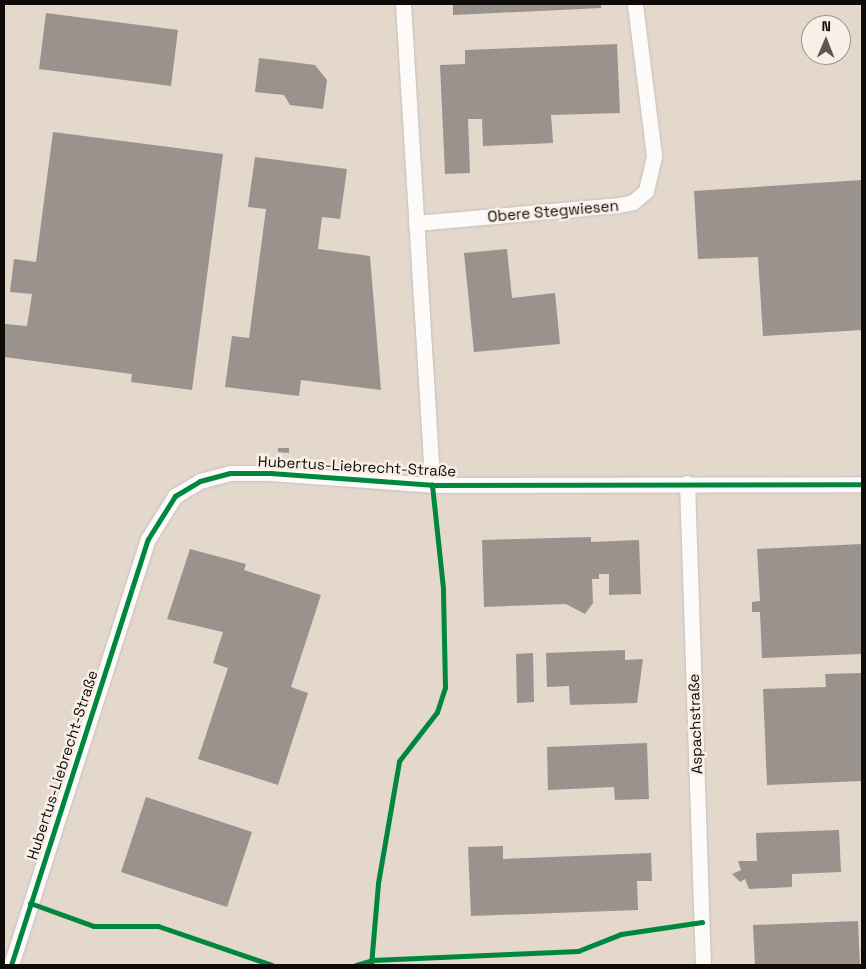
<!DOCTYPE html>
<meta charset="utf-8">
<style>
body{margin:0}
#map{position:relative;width:866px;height:969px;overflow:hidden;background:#e8e2dd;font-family:"Space Grotesk",sans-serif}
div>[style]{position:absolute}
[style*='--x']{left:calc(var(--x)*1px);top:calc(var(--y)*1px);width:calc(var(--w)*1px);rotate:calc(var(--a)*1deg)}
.commercial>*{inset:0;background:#e4d7cc}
.building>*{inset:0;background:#9a928d}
.roads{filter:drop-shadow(0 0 1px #c4c0bc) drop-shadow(0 0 1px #c4c0bc)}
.minor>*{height:15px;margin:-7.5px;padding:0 7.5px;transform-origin:7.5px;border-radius:7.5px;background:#fcfbfa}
.cycleway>*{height:5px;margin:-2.5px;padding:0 2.5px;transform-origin:2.5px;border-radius:2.5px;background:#00873e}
span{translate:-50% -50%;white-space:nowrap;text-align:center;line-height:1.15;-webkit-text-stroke:5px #f9efe6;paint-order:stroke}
.street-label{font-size:15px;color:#0e0b08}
.frame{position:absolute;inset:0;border:5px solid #0e0b08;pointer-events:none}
.north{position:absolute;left:801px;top:15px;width:50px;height:50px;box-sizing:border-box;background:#f9efe6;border:1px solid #9b948d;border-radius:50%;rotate:1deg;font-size:14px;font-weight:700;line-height:20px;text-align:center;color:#0e0b08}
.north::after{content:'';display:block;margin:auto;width:18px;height:22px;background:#5a5653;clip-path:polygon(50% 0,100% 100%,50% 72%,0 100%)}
</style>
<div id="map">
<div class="commercial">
<div style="clip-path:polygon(evenodd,4px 4px,862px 4px,862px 965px,4px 965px,4px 4px,811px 25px,841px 25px,841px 55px,811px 55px,811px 25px)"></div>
</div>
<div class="building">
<div style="clip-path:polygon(453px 4px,601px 4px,601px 8px,453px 15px)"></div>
<div style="clip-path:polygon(46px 13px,178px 30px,171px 86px,39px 69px)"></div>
<div style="clip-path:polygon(617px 44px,620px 113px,551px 115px,553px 143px,483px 146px,482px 119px,468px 119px,470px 173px,445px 174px,440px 65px,465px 64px,465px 50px)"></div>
<div style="clip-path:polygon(259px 58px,315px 65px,327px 80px,323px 109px,290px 105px,284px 95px,255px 92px)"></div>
<div style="clip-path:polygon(53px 132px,223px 154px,192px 390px,131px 382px,132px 374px,4px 357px,5px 324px,27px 326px,32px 294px,10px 292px,14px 259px,36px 262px)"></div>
<div style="clip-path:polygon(255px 157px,347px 169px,340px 219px,322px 217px,318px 249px,370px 256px,381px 390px,301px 380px,299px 396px,225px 387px,232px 336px,249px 338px,266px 209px,248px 207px)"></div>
<div style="clip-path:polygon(862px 180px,862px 330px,763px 336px,758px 257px,698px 259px,694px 191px)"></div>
<div style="clip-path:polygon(507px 249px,512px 298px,555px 293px,560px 344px,474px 352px,464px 253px)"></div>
<div style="clip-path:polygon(278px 448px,289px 448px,289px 453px,278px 452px)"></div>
<div style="clip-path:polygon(591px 537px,591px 542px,639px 540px,641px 594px,609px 595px,609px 574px,599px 574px,599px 579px,592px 579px,593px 603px,585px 614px,566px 604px,484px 607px,482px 540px)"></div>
<div style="clip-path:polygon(862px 544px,862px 654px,762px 658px,760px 612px,752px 612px,752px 602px,760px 601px,757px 549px)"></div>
<div style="clip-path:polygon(190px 549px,246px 564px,244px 570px,321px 595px,291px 687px,308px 693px,278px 785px,198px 759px,228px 668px,213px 663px,223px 632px,167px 619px)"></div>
<div style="clip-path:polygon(625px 650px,625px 660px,643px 659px,637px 703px,570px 705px,569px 686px,547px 687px,546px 653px)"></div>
<div style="clip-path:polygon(533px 653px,534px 702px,517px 703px,516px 654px)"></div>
<div style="clip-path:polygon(862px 673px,862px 781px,767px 785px,763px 689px,826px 687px,825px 674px)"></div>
<div style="clip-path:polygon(647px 743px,649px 799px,615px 800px,614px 787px,548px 790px,547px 747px)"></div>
<div style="clip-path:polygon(146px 797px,252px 832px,227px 907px,121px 872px)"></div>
<div style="clip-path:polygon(839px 830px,841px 872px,792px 874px,792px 887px,749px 889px,745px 879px,740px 882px,732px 874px,741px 870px,738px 861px,757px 861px,756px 833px)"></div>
<div style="clip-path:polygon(503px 846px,503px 859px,651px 853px,652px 881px,637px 881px,638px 910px,471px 916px,468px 847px)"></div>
<div style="clip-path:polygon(858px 921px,860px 965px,755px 965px,753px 925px)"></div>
</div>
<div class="roads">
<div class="minor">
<div style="--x:403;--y:4;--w:482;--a:86.5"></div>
<div style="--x:416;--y:223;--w:204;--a:-5.1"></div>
<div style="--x:619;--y:205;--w:14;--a:-12"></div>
<div style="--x:633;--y:202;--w:17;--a:-40"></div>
<div style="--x:646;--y:191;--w:37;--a:-77"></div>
<div style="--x:654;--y:155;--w:152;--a:-97.2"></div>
<div style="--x:687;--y:483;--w:482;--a:88.1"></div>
<div style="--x:11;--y:965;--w:447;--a:-72.2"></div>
<div style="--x:148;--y:539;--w:51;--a:-57.9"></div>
<div style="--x:175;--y:496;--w:29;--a:-31"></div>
<div style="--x:200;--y:481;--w:31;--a:-15"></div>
<div style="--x:230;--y:473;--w:40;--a:0"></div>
<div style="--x:270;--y:473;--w:162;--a:4.2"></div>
<div style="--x:432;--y:485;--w:430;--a:-0.1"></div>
</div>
</div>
<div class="cycleway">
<div style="--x:30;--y:903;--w:68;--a:19.8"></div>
<div style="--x:94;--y:926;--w:64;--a:0"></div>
<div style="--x:158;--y:926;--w:120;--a:18.9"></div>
<div style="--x:11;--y:965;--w:447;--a:-72.2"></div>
<div style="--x:148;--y:539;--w:51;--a:-57.9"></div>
<div style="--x:175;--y:496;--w:29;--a:-31"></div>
<div style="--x:200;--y:481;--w:31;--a:-15"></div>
<div style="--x:230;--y:473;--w:40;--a:0"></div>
<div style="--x:270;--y:473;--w:162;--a:4.2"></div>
<div style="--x:432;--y:485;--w:430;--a:-0.1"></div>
<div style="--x:356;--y:965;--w:17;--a:-17"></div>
<div style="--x:372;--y:960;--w:206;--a:-2.5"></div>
<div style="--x:578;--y:951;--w:46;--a:-21.6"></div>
<div style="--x:621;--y:934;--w:82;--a:-8.4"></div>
<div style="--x:371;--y:965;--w:82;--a:-85.1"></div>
<div style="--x:378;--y:883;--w:124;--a:-80.2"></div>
<div style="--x:399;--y:761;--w:62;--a:-52.2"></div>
<div style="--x:437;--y:712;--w:26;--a:-72"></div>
<div style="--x:445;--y:687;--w:99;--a:-91.2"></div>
<div style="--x:443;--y:588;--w:104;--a:-96.1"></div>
</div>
<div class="street-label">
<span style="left:553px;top:211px;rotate:-5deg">Obere Stegwiesen</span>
<span style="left:357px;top:466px;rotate:3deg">Hubertus-Liebrecht-Straße</span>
<span style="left:695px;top:724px;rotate:-92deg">Aspachstraße</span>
<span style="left:62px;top:765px;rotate:-72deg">Hubertus-Liebrecht-Straße</span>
</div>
<div class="frame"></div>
<div class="north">N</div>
</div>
